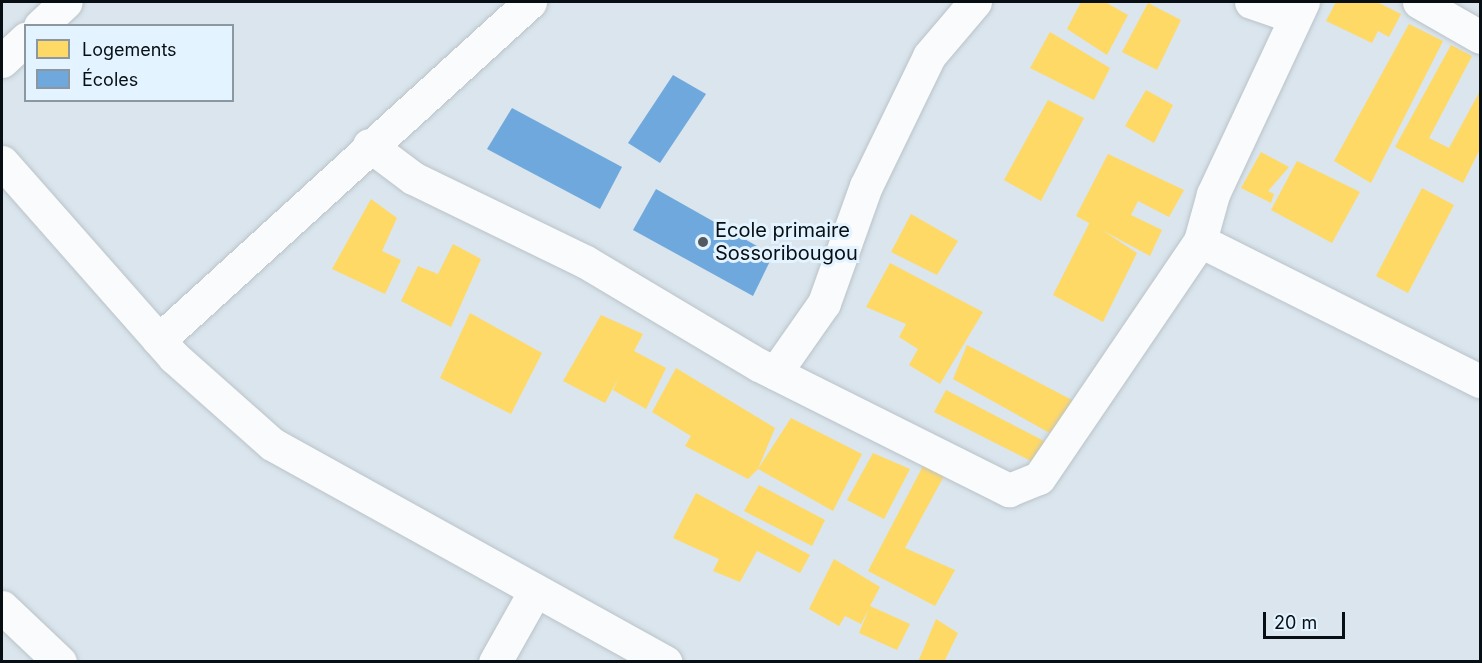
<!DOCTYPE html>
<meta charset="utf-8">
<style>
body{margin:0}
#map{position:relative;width:1482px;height:663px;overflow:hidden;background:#dae5ed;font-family:Inter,sans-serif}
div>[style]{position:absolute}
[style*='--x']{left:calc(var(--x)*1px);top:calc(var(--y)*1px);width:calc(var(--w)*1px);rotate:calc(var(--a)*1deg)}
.homes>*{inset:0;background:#ffd966}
.schools>*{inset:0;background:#6fa8dc}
.roads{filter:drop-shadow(0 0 2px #bbc3c9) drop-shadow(0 0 2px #bbc3c9)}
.minor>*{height:33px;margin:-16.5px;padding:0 16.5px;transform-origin:16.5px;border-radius:16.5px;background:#f9fbfc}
.dots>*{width:16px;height:16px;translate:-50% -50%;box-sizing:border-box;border:3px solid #e3f3ff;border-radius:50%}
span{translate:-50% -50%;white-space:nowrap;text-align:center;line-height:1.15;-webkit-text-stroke:6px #e3f3ff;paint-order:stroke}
.poi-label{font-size:20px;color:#080f14}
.left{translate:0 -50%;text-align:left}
.frame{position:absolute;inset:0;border:3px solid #080f14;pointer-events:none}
.legend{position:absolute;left:24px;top:24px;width:210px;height:78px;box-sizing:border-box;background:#e3f3ff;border:2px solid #8b98a1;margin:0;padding:8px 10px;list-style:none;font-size:18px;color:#080f14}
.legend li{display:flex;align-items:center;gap:12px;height:30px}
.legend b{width:30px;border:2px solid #8b98a1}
.scale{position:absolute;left:1263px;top:612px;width:82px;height:27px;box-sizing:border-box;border:3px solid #080f14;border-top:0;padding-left:8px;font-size:18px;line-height:21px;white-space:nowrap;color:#080f14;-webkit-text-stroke:4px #e3f3ff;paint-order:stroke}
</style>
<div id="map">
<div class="homes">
<div style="clip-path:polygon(1081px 2px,1105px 2px,1128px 15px,1107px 55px,1067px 29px)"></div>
<div style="clip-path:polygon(1336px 2px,1377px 2px,1401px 14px,1389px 37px,1378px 31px,1372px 43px,1326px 21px)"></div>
<div style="clip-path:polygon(1148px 3px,1181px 20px,1157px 70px,1122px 52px)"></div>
<div style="clip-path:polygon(1409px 24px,1443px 41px,1371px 183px,1334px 161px)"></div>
<div style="clip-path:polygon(1050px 32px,1110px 68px,1094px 100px,1030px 68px)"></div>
<div style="clip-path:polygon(1451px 45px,1472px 56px,1429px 138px,1449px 148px,1480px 91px,1480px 149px,1463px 183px,1395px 147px)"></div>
<div style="clip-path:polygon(1146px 90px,1173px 105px,1154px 143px,1125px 126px)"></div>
<div style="clip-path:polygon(1048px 100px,1084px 118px,1041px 201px,1004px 180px)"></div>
<div style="clip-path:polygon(1261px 152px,1289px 167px,1268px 191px,1274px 194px,1271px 203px,1241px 188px)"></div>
<div style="clip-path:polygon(1108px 154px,1184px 190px,1169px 217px,1138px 201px,1131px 215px,1162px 230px,1150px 256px,1076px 216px)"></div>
<div style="clip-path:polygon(1297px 161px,1360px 192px,1332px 243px,1271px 210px)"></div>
<div style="clip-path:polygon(1422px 188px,1454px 205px,1408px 293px,1376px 276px)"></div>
<div style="clip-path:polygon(371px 199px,397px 218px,382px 251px,401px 260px,385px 294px,332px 269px)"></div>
<div style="clip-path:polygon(911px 214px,958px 241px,937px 275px,891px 252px)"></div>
<div style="clip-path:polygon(1090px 222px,1137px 253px,1103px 322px,1053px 295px)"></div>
<div style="clip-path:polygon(453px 244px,481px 259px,451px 327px,401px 301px,418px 266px,438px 274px)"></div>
<div style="clip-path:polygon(890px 263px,983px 312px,940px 384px,909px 365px,918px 349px,899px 337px,906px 324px,866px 307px)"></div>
<div style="clip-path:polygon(470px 313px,542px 353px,511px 414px,440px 378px)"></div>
<div style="clip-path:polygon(601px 315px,643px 334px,634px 351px,666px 368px,646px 409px,613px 390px,619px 377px,605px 403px,563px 381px)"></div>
<div style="clip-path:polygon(967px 345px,1074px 401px,1055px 436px,953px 379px)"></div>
<div style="clip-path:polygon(676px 368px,775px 428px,758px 469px,748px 479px,685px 446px,691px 436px,652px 412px)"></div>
<div style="clip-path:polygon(946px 390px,1046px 442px,1035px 463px,934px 412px)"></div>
<div style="clip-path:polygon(791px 418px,862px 454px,833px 511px,758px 469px)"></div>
<div style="clip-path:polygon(873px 453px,910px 469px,884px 519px,847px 500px)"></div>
<div style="clip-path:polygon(924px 464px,944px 476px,905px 548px,955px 570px,935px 606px,868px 571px)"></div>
<div style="clip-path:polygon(759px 485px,825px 520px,812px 546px,744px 511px)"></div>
<div style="clip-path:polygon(696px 493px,810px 555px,800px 573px,757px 551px,740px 582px,713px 571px,719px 559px,673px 538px)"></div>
<div style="clip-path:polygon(834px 559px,880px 587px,870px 606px,910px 624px,897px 650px,859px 633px,869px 609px,861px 624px,845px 616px,839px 626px,809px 609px)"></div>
<div style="clip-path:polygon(936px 619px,958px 633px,944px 662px,918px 662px)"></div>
</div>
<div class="schools">
<div style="clip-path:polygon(673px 75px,706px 94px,660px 163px,628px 143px)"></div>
<div style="clip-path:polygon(512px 108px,622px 167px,600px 209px,487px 149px)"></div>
<div style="clip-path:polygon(656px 189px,773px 255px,753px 296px,633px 230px)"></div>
</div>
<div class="roads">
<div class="minor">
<div style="--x:1251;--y:2;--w:46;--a:18.8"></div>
<div style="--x:1419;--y:2;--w:70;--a:29.8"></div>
<div style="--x:40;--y:26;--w:35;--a:-43"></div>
<div style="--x:2;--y:61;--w:33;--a:-43"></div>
<div style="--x:369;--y:145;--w:55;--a:36.9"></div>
<div style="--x:413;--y:178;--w:192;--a:25.9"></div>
<div style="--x:586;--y:262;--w:201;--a:30.8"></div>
<div style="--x:759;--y:365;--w:280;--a:26.6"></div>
<div style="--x:1009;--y:490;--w:32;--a:-22"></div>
<div style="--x:1039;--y:478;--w:287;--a:-55.8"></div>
<div style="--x:1200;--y:241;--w:49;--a:-74.5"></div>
<div style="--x:1213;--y:194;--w:212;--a:-64.9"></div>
<div style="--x:2;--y:162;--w:260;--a:48.6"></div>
<div style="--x:174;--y:357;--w:131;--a:41.6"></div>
<div style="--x:272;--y:444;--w:450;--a:29"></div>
<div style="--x:1200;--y:241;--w:313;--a:26.6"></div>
<div style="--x:159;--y:340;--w:502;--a:-42.34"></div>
<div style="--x:775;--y:373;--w:85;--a:-55"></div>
<div style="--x:824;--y:303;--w:124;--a:-70.3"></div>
<div style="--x:866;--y:186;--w:144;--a:-64.1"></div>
<div style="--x:929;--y:56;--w:71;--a:-49.6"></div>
<div style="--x:2;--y:607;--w:80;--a:43.5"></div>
<div style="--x:495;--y:662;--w:81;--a:-60.6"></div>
</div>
</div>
<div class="dots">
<div style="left:703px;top:242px;background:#525a60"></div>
</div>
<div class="poi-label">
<span class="left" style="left:715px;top:242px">Ecole primaire<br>Sossoribougou</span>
</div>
<div class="frame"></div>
<ul class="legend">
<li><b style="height:16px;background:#ffd966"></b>Logements</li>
<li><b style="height:16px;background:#6fa8dc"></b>Écoles</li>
</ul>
<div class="scale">20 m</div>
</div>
